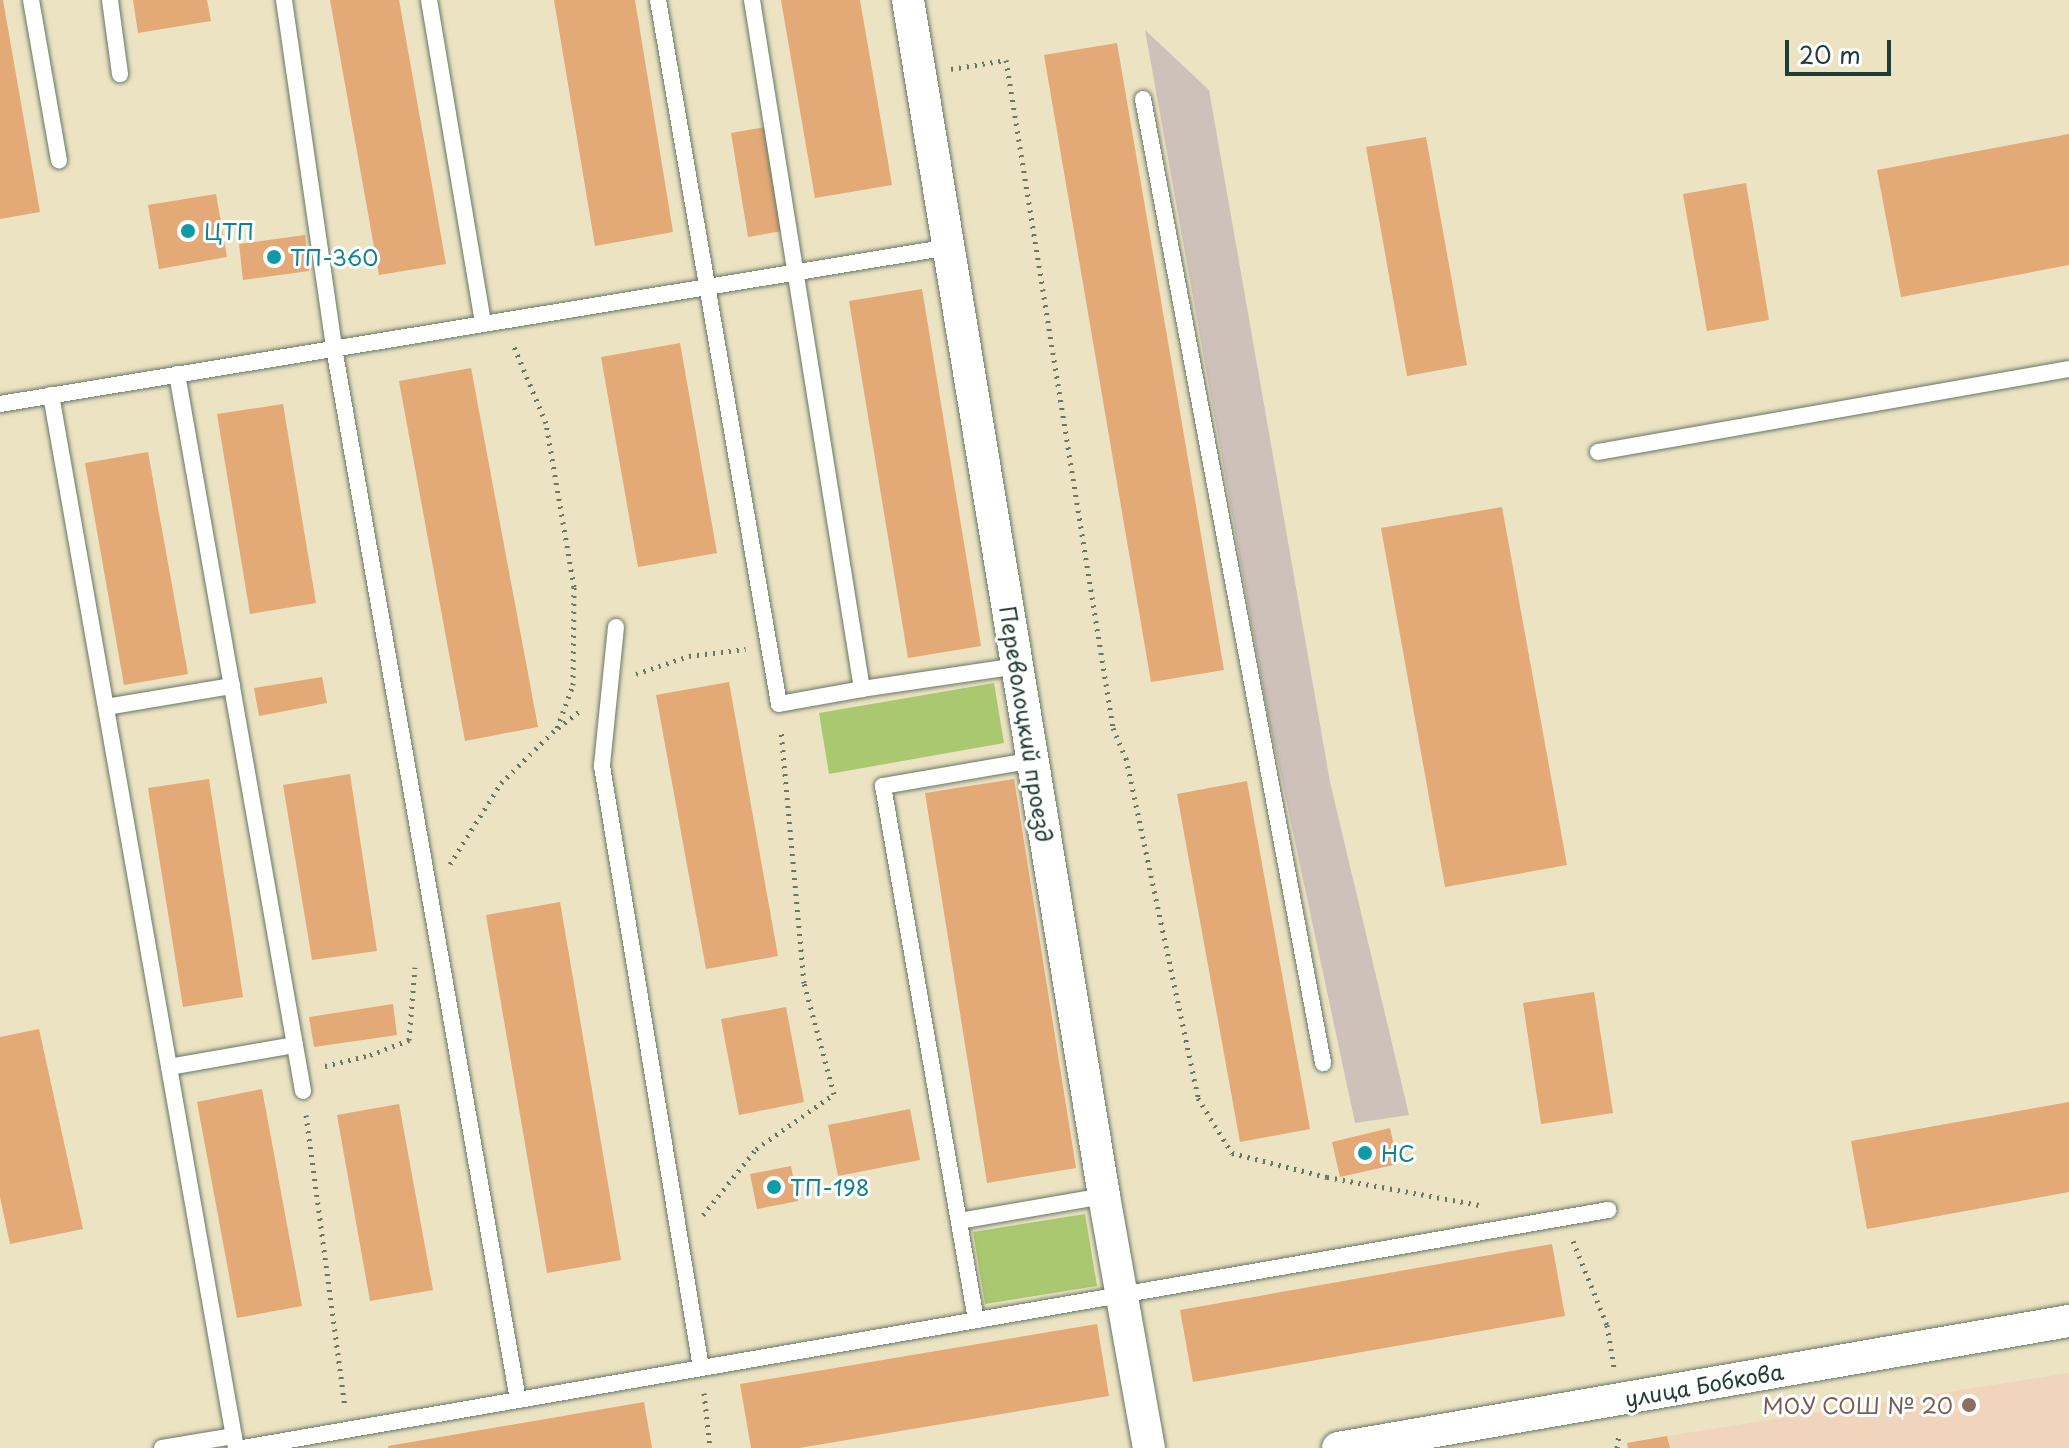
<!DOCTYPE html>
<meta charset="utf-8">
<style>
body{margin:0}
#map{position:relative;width:2069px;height:1448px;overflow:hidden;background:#ece3c3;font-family:"Playpen Sans",sans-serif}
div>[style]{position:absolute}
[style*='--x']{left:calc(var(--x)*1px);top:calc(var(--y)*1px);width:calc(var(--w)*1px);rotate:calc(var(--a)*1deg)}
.built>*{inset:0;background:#f0d5bc}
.industrial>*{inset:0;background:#cec1b9}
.green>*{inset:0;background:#a9c86f}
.building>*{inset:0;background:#e3a976}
.path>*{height:5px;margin-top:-2.5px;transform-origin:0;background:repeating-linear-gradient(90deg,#677766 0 2px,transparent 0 8px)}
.roads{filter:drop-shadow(0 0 2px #677766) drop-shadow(0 0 2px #677766)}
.service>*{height:16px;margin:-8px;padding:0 8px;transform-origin:8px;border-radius:8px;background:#fff}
.minor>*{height:32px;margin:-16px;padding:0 16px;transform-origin:16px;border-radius:16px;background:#fff}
.dots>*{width:22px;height:22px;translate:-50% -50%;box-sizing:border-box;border:4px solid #fff;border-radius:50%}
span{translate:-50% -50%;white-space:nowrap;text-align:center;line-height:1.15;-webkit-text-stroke:6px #fff;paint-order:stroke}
.culture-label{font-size:22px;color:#0d838f}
.left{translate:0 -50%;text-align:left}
.street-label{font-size:22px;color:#1f3d34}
.education-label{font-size:22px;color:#785e54}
.right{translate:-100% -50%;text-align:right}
.scale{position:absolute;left:1785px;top:40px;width:106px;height:36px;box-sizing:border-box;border:4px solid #1f3d34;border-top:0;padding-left:10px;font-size:24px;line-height:28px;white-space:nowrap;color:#1f3d34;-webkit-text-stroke:6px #fff;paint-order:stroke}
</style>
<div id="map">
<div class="built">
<div style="clip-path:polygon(2069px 1373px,2069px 1448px,1670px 1448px,1667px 1436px)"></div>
</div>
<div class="industrial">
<div style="clip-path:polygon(1145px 30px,1209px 90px,1330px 782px,1409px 1115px,1355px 1123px,1268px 715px)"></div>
</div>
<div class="green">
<div style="clip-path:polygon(994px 683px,1004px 743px,829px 774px,819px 713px)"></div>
<div style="clip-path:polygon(1085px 1214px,1097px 1286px,985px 1304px,973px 1232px)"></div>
</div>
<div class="building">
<div style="clip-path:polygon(0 0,3px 0,40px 212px,0 219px)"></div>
<div style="clip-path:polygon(133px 0,207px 0,211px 21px,138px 33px)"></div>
<div style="clip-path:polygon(330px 0,399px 0,446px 264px,379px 275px)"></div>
<div style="clip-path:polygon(554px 0,635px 0,673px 232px,595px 246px)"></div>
<div style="clip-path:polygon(781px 0,860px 0,892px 185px,815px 198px)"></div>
<div style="clip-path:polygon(1117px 43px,1224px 670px,1151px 682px,1044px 55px)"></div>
<div style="clip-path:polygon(765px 127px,782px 231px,748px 237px,731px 133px)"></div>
<div style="clip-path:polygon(2069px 134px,2069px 265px,1901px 297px,1877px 170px)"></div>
<div style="clip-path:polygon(1426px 137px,1467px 365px,1407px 376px,1366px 147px)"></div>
<div style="clip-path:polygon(1746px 183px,1769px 320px,1707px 331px,1683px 194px)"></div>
<div style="clip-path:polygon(216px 194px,227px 257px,159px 269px,148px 205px)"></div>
<div style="clip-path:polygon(305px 235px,309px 271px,243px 280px,239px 244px)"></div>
<div style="clip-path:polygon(922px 289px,981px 646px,908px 658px,849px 301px)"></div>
<div style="clip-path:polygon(680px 343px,717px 553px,638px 567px,601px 357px)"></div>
<div style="clip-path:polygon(471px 368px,538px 727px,465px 741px,399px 381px)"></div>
<div style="clip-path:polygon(283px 404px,316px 603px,250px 614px,217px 414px)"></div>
<div style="clip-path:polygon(148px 452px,188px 674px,124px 685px,85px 463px)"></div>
<div style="clip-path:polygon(1502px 507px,1567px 865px,1445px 887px,1381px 528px)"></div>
<div style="clip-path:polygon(322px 677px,327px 703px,259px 716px,254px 688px)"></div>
<div style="clip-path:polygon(729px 682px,778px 956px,706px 969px,656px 695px)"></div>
<div style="clip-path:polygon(350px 774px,377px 951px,312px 960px,283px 785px)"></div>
<div style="clip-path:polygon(209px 779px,243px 997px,183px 1007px,148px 788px)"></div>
<div style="clip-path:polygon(1014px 779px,1076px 1168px,987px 1183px,925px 793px)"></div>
<div style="clip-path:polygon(1247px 781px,1310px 1129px,1240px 1142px,1177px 794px)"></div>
<div style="clip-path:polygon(560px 902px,621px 1260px,547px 1273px,486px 915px)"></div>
<div style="clip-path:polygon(1594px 992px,1613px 1113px,1541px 1124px,1523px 1003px)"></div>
<div style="clip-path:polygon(393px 1004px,397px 1035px,314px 1047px,309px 1017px)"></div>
<div style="clip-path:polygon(786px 1007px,804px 1102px,739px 1115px,721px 1019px)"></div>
<div style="clip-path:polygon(39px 1029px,83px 1229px,10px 1244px,0 1197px,0 1037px)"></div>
<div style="clip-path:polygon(262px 1089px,302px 1306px,237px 1318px,197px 1102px)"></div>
<div style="clip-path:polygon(2069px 1102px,2069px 1192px,1867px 1229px,1851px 1141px)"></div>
<div style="clip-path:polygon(399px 1104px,433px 1290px,370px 1301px,337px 1115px)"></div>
<div style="clip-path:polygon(910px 1109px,920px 1160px,838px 1176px,828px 1125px)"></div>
<div style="clip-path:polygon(1390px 1128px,1398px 1164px,1340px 1177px,1332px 1142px)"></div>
<div style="clip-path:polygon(791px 1166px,798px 1201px,757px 1209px,750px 1174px)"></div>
<div style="clip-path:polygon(1552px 1244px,1565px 1316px,1193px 1382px,1180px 1310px)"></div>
<div style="clip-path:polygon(1097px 1324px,1109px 1396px,799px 1448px,751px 1448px,740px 1384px)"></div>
<div style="clip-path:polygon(644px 1402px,652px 1448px,388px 1448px,388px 1446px)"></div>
<div style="clip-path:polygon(1667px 1436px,1670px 1448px,1628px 1448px,1627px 1443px)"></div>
</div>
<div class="path">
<div style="--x:951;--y:69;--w:56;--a:-9.3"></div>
<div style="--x:1006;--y:60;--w:677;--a:80.9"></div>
<div style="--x:1113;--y:728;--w:33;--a:67"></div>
<div style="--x:1126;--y:758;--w:348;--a:78"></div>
<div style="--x:1198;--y:1098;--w:65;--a:58.3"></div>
<div style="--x:1232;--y:1153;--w:98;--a:14.2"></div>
<div style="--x:1327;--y:1177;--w:155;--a:10.4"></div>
<div style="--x:636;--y:674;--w:56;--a:-18.8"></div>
<div style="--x:689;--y:656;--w:57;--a:-7"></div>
<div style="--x:558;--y:728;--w:29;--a:-38"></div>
<div style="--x:450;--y:864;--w:96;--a:-57.8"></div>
<div style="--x:501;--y:783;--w:78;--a:-44.5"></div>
<div style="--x:557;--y:728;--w:46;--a:-69.6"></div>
<div style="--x:573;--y:685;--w:98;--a:-89.4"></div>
<div style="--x:574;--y:587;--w:166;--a:-99.7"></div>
<div style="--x:546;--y:423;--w:86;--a:-112.7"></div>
<div style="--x:325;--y:1066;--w:46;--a:-13.7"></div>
<div style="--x:370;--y:1055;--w:42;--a:-21"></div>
<div style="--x:409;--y:1040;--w:73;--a:-85.3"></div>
<div style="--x:306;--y:1115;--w:294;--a:82.4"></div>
<div style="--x:703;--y:1215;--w:85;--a:-51.2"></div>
<div style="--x:756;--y:1149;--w:95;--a:-35.2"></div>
<div style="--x:834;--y:1094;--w:115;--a:-105.1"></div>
<div style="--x:804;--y:983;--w:255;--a:-95.2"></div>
<div style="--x:1573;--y:1241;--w:91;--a:68"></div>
<div style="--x:1607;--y:1325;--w:44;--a:80.8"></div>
<div style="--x:704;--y:1393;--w:55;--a:83.8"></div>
<div style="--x:1617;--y:1448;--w:15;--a:-82"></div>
</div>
<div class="roads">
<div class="service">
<div style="--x:31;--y:0;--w:163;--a:80.1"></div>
<div style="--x:110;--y:0;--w:75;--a:82.3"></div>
<div style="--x:284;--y:0;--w:352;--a:81.8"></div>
<div style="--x:334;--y:348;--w:1068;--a:80.08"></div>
<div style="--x:429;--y:0;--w:328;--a:80.5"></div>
<div style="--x:658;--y:0;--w:714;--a:80.25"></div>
<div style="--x:779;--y:704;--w:84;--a:-10.2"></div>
<div style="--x:752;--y:0;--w:698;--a:80.93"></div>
<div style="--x:862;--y:689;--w:158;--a:-8.4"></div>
<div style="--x:1143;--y:99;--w:981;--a:79.42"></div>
<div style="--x:177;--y:374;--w:728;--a:80.03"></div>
<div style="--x:51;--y:395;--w:1069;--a:80.04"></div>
<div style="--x:0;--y:404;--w:962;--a:-9.39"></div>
<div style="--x:1598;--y:452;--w:478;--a:-10"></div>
<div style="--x:616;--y:627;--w:140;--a:95.8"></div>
<div style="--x:602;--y:766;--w:610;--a:80.66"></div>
<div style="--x:106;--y:707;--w:128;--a:-9.5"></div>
<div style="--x:169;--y:1067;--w:128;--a:-9.9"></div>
<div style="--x:959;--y:1221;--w:147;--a:-9.8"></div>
<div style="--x:976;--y:1320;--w:542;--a:-99.88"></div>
<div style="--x:883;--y:786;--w:152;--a:-9.8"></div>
<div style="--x:162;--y:1448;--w:73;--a:-9.5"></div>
<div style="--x:243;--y:1448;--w:1386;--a:-9.89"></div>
</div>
<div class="minor">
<div style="--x:908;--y:0;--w:1212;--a:80.69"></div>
<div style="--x:1104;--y:1196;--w:256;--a:79.9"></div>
<div style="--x:1338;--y:1448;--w:742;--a:-9.86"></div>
</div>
</div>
<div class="dots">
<div style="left:188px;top:231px;background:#0f9aa8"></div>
<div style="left:274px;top:257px;background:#0f9aa8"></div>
<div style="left:1365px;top:1153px;background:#0f9aa8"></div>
<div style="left:774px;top:1187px;background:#0f9aa8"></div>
<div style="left:1969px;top:1405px;background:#8d6e63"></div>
</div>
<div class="culture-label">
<span class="left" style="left:204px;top:231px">ЦТП</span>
<span class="left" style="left:290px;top:257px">ТП-360</span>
<span class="left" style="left:1381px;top:1153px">НС</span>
<span class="left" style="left:790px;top:1187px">ТП-198</span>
</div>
<div class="street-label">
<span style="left:1027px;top:724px;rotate:81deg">Переволоцкий проезд</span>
<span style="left:1704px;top:1384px;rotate:-10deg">улица Бобкова</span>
</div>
<div class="education-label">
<span class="right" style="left:1953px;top:1405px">МОУ СОШ № 20</span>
</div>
<div class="scale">20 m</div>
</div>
